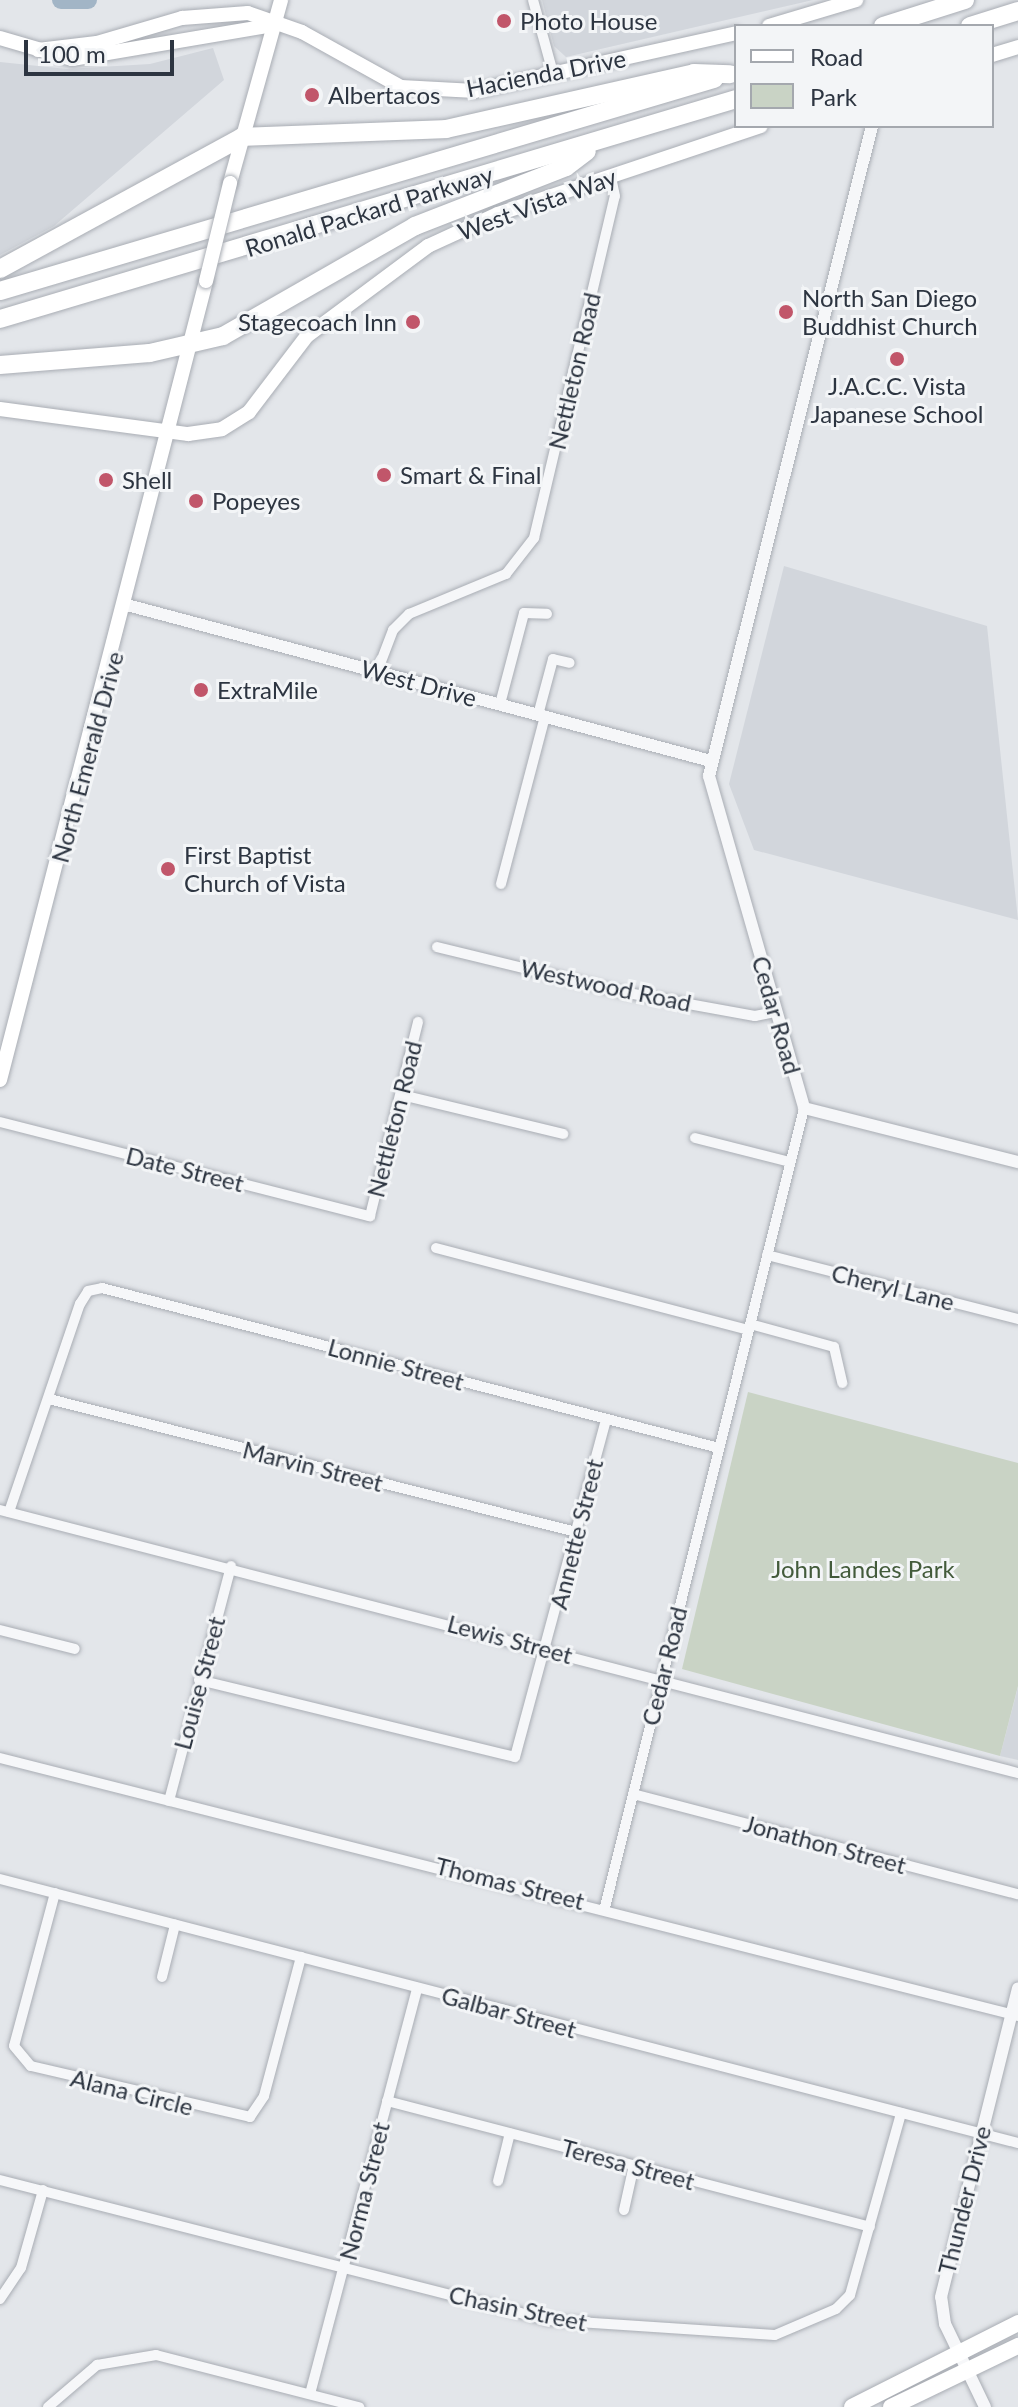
<!DOCTYPE html>
<style>
body{margin:0}
#map{position:relative;width:1018px;height:2407px;overflow:hidden;background:#e3e6ea;font-family:Lato,sans-serif}
div>[style]{position:absolute}
[style*='--x']{left:calc(var(--x)*1px);top:calc(var(--y)*1px);width:calc(var(--w)*1px);rotate:calc(var(--a)*1deg)}
.built>*{inset:0;background:#d2d6dc}
.green>*{inset:0;background:#c9d3c5}
.river>*{height:18px;margin:-9px;padding:0 9px;transform-origin:9px;border-radius:9px;background:#a2b5c6}
.roads{filter:drop-shadow(0 0 2px #a9adb4) drop-shadow(0 0 2px #a9adb4)}
.minor>*{height:10px;margin:-5px;padding:0 5px;transform-origin:5px;border-radius:5px;background:#f6f7f9}
.tertiary>*{height:12px;margin:-6px;padding:0 6px;transform-origin:6px;border-radius:6px;background:#f6f7f9}
.secondary>*{height:14px;margin:-7px;padding:0 7px;transform-origin:7px;border-radius:7px;background:#fff}
.primary>*{height:16px;margin:-8px;padding:0 8px;transform-origin:8px;border-radius:8px;background:#fff}
.motorway>*{height:18px;margin:-9px;padding:0 9px;transform-origin:9px;border-radius:9px;background:#fff}
.bridges{filter:drop-shadow(0 0 2px #a9adb4) drop-shadow(0 0 2px #a9adb4)}
.secondary-bridge>*{height:14px;margin:-7px;padding:0 7px;transform-origin:7px;border-radius:7px;background:#fff}
.dots>*{width:22px;height:22px;translate:-50% -50%;box-sizing:border-box;border:4px solid #f3f5f7;border-radius:50%}
span{translate:-50% -50%;white-space:nowrap;text-align:center;line-height:1.15;-webkit-text-stroke:6px #f3f5f7;paint-order:stroke}
.poi-label{font-size:24px;color:#2d3541}
.left{translate:0 -50%;text-align:left}
.right{translate:-100% -50%;text-align:right}
.street-label{font-size:24px;color:#2d3541}
.park-label{font-size:24px;color:#435b3b}
.legend{position:absolute;left:734px;top:24px;width:260px;height:104px;box-sizing:border-box;background:#f3f5f7;border:2px solid #a4a8ae;margin:0;padding:10px 14px;list-style:none;font-size:24px;color:#2d3541}
.legend li{display:flex;align-items:center;gap:16px;height:40px}
.legend b{width:40px;border:2px solid #a4a8ae}
.scale{position:absolute;left:24px;top:40px;width:150px;height:36px;box-sizing:border-box;border:4px solid #2d3541;border-top:0;padding-left:10px;font-size:24px;line-height:28px;white-space:nowrap;color:#2d3541;-webkit-text-stroke:6px #f3f5f7;paint-order:stroke}
</style>
<div id="map">
<div class="built">
<div style="clip-path:polygon(542px 0,813px 0,566px 57px,554px 46px)"></div>
<div style="clip-path:polygon(213px 48px,224px 80px,54px 226px,0 255px,0 62px,67px 69px,150px 64px)"></div>
<div style="clip-path:polygon(784px 566px,987px 626px,1018px 920px,754px 850px,729px 784px)"></div>
<div style="clip-path:polygon(1018px 1687px,1018px 1760px,1000px 1756px)"></div>
</div>
<div class="green">
<div style="clip-path:polygon(748px 1392px,1018px 1463px,1018px 1686px,1000px 1756px,682px 1669px)"></div>
</div>
<div class="river">
<div style="--x:61;--y:0;--w:27;--a:0"></div>
</div>
<div class="roads">
<div class="minor">
<div style="--x:533;--y:0;--w:76;--a:74.7"></div>
<div style="--x:377;--y:672;--w:45;--a:-69.1"></div>
<div style="--x:393;--y:630;--w:23;--a:-45"></div>
<div style="--x:409;--y:614;--w:105;--a:-22.4"></div>
<div style="--x:506;--y:574;--w:46;--a:-52.1"></div>
<div style="--x:534;--y:538;--w:351;--a:-76.7"></div>
<div style="--x:615;--y:196;--w:19;--a:-102"></div>
<div style="--x:500;--y:704;--w:94;--a:-75.2"></div>
<div style="--x:524;--y:613;--w:23;--a:2"></div>
<div style="--x:538;--y:715;--w:58;--a:-75"></div>
<div style="--x:553;--y:659;--w:17;--a:13"></div>
<div style="--x:501;--y:884;--w:174;--a:-75.3"></div>
<div style="--x:437;--y:947;--w:185;--a:13.7"></div>
<div style="--x:617;--y:991;--w:140;--a:10.3"></div>
<div style="--x:755;--y:1016;--w:20;--a:-11"></div>
<div style="--x:402;--y:1095;--w:166;--a:13.6"></div>
<div style="--x:0;--y:1122;--w:382;--a:14.3"></div>
<div style="--x:370;--y:1216;--w:200;--a:-76.1"></div>
<div style="--x:695;--y:1138;--w:98;--a:14.2"></div>
<div style="--x:436;--y:1248;--w:323;--a:14.7"></div>
<div style="--x:767;--y:1255;--w:259;--a:14.3"></div>
<div style="--x:750;--y:1324;--w:87;--a:15.3"></div>
<div style="--x:834;--y:1347;--w:37;--a:77"></div>
<div style="--x:49;--y:1399;--w:544;--a:14.16"></div>
<div style="--x:0;--y:1510;--w:1051;--a:14.49"></div>
<div style="--x:9;--y:1512;--w:220;--a:-71.2"></div>
<div style="--x:80;--y:1304;--w:15;--a:-58"></div>
<div style="--x:88;--y:1291;--w:14;--a:-12"></div>
<div style="--x:102;--y:1288;--w:637;--a:14.54"></div>
<div style="--x:0;--y:1630;--w:77;--a:14.2"></div>
<div style="--x:199;--y:1680;--w:325;--a:13.7"></div>
<div style="--x:515;--y:1757;--w:350;--a:-74.9"></div>
<div style="--x:0;--y:1758;--w:1050;--a:14.22"></div>
<div style="--x:633;--y:1794;--w:398;--a:14.6"></div>
<div style="--x:169;--y:1801;--w:243;--a:-75.2"></div>
<div style="--x:0;--y:1879;--w:1052;--a:14.54"></div>
<div style="--x:55;--y:1893;--w:158;--a:105"></div>
<div style="--x:14;--y:2046;--w:26;--a:50"></div>
<div style="--x:31;--y:2066;--w:225;--a:13.1"></div>
<div style="--x:250;--y:2117;--w:25;--a:-56"></div>
<div style="--x:264;--y:2096;--w:144;--a:-75.1"></div>
<div style="--x:605;--y:1907;--w:823;--a:-76.01"></div>
<div style="--x:162;--y:1977;--w:54;--a:-76"></div>
<div style="--x:387;--y:2101;--w:499;--a:14.6"></div>
<div style="--x:0;--y:2180;--w:566;--a:14.33"></div>
<div style="--x:548;--y:2320;--w:227;--a:3.8"></div>
<div style="--x:775;--y:2335;--w:66;--a:-23.1"></div>
<div style="--x:836;--y:2309;--w:20;--a:-45"></div>
<div style="--x:850;--y:2295;--w:189;--a:-74.3"></div>
<div style="--x:498;--y:2181;--w:49;--a:-76"></div>
<div style="--x:624;--y:2210;--w:46;--a:-77.5"></div>
<div style="--x:0;--y:2299;--w:37;--a:-56"></div>
<div style="--x:21;--y:2268;--w:81;--a:-74.2"></div>
<div style="--x:310;--y:2394;--w:420;--a:-75.2"></div>
<div style="--x:48;--y:2407;--w:65;--a:-40.6"></div>
<div style="--x:97;--y:2365;--w:60;--a:-9.6"></div>
<div style="--x:156;--y:2355;--w:210;--a:14.4"></div>
</div>
<div class="tertiary">
<div style="--x:872;--y:126;--w:670;--a:104.08"></div>
<div style="--x:709;--y:776;--w:345;--a:74"></div>
<div style="--x:804;--y:1108;--w:221;--a:14.2"></div>
<div style="--x:127;--y:605;--w:604;--a:14.96"></div>
<div style="--x:985;--y:2407;--w:92;--a:-115.7"></div>
<div style="--x:945;--y:2324;--w:27;--a:-98"></div>
<div style="--x:941;--y:2297;--w:318;--a:-76"></div>
</div>
<div class="secondary">
<div style="--x:769;--y:26;--w:91;--a:-16.6"></div>
<div style="--x:0;--y:38;--w:75;--a:16.3"></div>
<div style="--x:72;--y:59;--w:205;--a:-9.6"></div>
<div style="--x:38;--y:50;--w:59;--a:-6.8"></div>
<div style="--x:97;--y:43;--w:89;--a:-16.4"></div>
<div style="--x:182;--y:18;--w:66;--a:-4.3"></div>
<div style="--x:248;--y:13;--w:57;--a:19.4"></div>
<div style="--x:302;--y:32;--w:113;--a:29.1"></div>
<div style="--x:401;--y:87;--w:74;--a:3.1"></div>
<div style="--x:475;--y:91;--w:267;--a:-12.5"></div>
<div style="--x:992;--y:55;--w:27;--a:-17"></div>
<div style="--x:230;--y:183;--w:190;--a:-74.4"></div>
<div style="--x:0;--y:409;--w:190;--a:7.6"></div>
<div style="--x:188;--y:434;--w:34;--a:-8"></div>
<div style="--x:222;--y:429;--w:32;--a:-32"></div>
<div style="--x:249;--y:412;--w:96;--a:-52.7"></div>
<div style="--x:307;--y:336;--w:151;--a:-36.6"></div>
<div style="--x:428;--y:246;--w:77;--a:-24.6"></div>
<div style="--x:498;--y:214;--w:277;--a:-18.5"></div>
<div style="--x:0;--y:1080;--w:825;--a:-75.54"></div>
</div>
<div class="primary">
<div style="--x:852;--y:2407;--w:186;--a:-26.8"></div>
<div style="--x:891;--y:2407;--w:141;--a:-25.7"></div>
</div>
<div class="motorway">
<div style="--x:883;--y:26;--w:86;--a:-17.6"></div>
<div style="--x:970;--y:26;--w:50;--a:-17.4"></div>
<div style="--x:0;--y:269;--w:276;--a:-28.6"></div>
<div style="--x:242;--y:137;--w:204;--a:-2.2"></div>
<div style="--x:446;--y:129;--w:254;--a:-12.7"></div>
<div style="--x:694;--y:73;--w:36;--a:2"></div>
<div style="--x:0;--y:291;--w:745;--a:-16.54"></div>
<div style="--x:0;--y:319;--w:768;--a:-16.64"></div>
<div style="--x:0;--y:365;--w:150;--a:-4.6"></div>
<div style="--x:150;--y:353;--w:75;--a:-13.1"></div>
<div style="--x:223;--y:336;--w:221;--a:-29.8"></div>
<div style="--x:415;--y:226;--w:162;--a:-21.3"></div>
<div style="--x:566;--y:167;--w:26;--a:-37"></div>
</div>
</div>
<div class="bridges">
<div class="secondary-bridge">
<div style="--x:206;--y:281;--w:101;--a:-76.2"></div>
</div>
</div>
<div class="dots">
<div style="left:504px;top:21px;background:#c1566a"></div>
<div style="left:312px;top:95px;background:#c1566a"></div>
<div style="left:786px;top:312px;background:#c1566a"></div>
<div style="left:413px;top:322px;background:#c1566a"></div>
<div style="left:897px;top:359px;background:#c1566a"></div>
<div style="left:384px;top:475px;background:#c1566a"></div>
<div style="left:106px;top:480px;background:#c1566a"></div>
<div style="left:196px;top:501px;background:#c1566a"></div>
<div style="left:201px;top:690px;background:#c1566a"></div>
<div style="left:168px;top:869px;background:#c1566a"></div>
</div>
<div class="poi-label">
<span class="left" style="left:520px;top:21px">Photo House</span>
<span class="left" style="left:328px;top:95px">Albertacos</span>
<span class="left" style="left:802px;top:312px">North San Diego<br>Buddhist Church</span>
<span class="right" style="left:397px;top:322px">Stagecoach Inn</span>
<span style="left:897px;top:400px">J.A.C.C. Vista<br>Japanese School</span>
<span class="left" style="left:400px;top:475px">Smart &amp; Final</span>
<span class="left" style="left:122px;top:480px">Shell</span>
<span class="left" style="left:212px;top:501px">Popeyes</span>
<span class="left" style="left:217px;top:690px">ExtraMile</span>
<span class="left" style="left:184px;top:869px">First Baptist<br>Church of Vista</span>
</div>
<div class="street-label">
<span style="left:546px;top:73px;rotate:-11deg">Hacienda Drive</span>
<span style="left:537px;top:204px;rotate:-20deg">West Vista Way</span>
<span style="left:369px;top:211px;rotate:-17deg">Ronald Packard Parkway</span>
<span style="left:574px;top:371px;rotate:-77deg">Nettleton Road</span>
<span style="left:419px;top:683px;rotate:15deg">West Drive</span>
<span style="left:87px;top:757px;rotate:-75deg">North Emerald Drive</span>
<span style="left:606px;top:985px;rotate:12deg">Westwood Road</span>
<span style="left:777px;top:1015px;rotate:74deg">Cedar Road</span>
<span style="left:394px;top:1119px;rotate:-76deg">Nettleton Road</span>
<span style="left:185px;top:1169px;rotate:14deg">Date Street</span>
<span style="left:893px;top:1287px;rotate:14deg">Cheryl Lane</span>
<span style="left:396px;top:1364px;rotate:15deg">Lonnie Street</span>
<span style="left:313px;top:1466px;rotate:14deg">Marvin Street</span>
<span style="left:576px;top:1534px;rotate:-76deg">Annette Street</span>
<span style="left:510px;top:1639px;rotate:15deg">Lewis Street</span>
<span style="left:664px;top:1666px;rotate:-76deg">Cedar Road</span>
<span style="left:199px;top:1683px;rotate:-75deg">Louise Street</span>
<span style="left:825px;top:1844px;rotate:15deg">Jonathon Street</span>
<span style="left:510px;top:1883px;rotate:14deg">Thomas Street</span>
<span style="left:509px;top:2012px;rotate:15deg">Galbar Street</span>
<span style="left:132px;top:2092px;rotate:14deg">Alana Circle</span>
<span style="left:628px;top:2164px;rotate:15deg">Teresa Street</span>
<span style="left:364px;top:2191px;rotate:-76deg">Norma Street</span>
<span style="left:964px;top:2200px;rotate:-76deg">Thunder Drive</span>
<span style="left:518px;top:2308px;rotate:12deg">Chasin Street</span>
</div>
<div class="park-label">
<span style="left:863px;top:1569px">John Landes Park</span>
</div>
<ul class="legend">
<li><b style="height:10px;background:#fff"></b>Road</li>
<li><b style="height:22px;background:#c9d3c5"></b>Park</li>
</ul>
<div class="scale">100 m</div>
</div>
